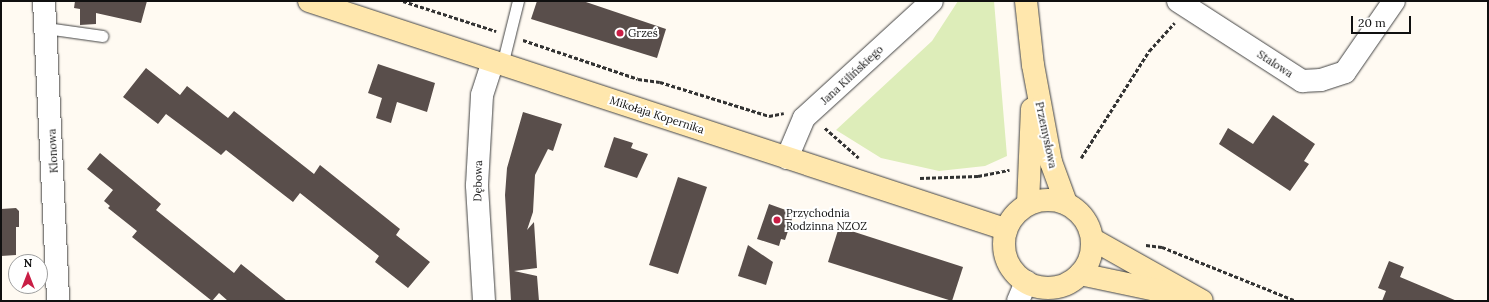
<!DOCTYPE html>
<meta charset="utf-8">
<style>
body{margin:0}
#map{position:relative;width:1489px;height:302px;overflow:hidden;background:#fffaf2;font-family:Lora,serif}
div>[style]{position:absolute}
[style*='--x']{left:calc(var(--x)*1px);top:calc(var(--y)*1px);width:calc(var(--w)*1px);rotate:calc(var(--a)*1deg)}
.green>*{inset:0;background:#ddedb9}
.building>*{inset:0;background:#594e4b}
.path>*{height:2.5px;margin-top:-1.25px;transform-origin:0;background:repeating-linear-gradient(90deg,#323232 0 4px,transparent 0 6px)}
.roads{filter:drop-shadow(0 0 1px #434343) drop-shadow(0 0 1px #434343)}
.lane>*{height:11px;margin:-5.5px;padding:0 5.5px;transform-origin:5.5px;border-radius:5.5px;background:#fff}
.street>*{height:22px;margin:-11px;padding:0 11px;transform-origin:11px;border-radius:11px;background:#fff}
.secondary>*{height:22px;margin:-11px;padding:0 11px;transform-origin:11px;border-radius:11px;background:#ffe7ad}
.secondary>.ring{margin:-11px;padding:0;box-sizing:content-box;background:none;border:22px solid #ffe7ad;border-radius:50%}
.dots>*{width:11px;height:11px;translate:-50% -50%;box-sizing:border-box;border:2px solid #fff;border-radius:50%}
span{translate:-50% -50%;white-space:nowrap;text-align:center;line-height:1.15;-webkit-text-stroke:4px #fff;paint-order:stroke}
.poi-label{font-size:11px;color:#101010}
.left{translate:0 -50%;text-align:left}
.street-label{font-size:11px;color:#101010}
.frame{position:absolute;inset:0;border:2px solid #101010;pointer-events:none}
.north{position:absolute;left:8px;top:254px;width:40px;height:40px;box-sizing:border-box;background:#fff;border:1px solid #9f9f9f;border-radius:50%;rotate:0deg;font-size:11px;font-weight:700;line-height:16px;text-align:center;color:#101010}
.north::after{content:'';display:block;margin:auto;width:14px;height:18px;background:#c91e45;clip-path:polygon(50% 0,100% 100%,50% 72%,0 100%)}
.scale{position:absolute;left:1351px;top:16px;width:60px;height:18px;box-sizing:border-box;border:2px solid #101010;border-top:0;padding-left:5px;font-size:12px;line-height:14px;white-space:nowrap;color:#101010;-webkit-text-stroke:3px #fff;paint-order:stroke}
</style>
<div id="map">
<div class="green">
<div style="clip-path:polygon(958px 1px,994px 1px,1007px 156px,985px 166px,939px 171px,881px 158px,836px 130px,932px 41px)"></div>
</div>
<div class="building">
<div style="clip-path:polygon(75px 1px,147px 1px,141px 23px,96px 13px,96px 24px,80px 25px,80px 9px,74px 8px)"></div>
<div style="clip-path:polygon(537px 1px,583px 1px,666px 29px,657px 58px,531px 19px)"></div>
<div style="clip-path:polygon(378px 64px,435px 83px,427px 112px,397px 102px,391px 123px,376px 118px,382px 98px,368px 93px)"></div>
<div style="clip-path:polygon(146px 68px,180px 95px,187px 86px,228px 118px,234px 111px,314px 174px,320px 165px,400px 229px,396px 235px,430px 262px,408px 288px,375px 262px,379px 256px,300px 193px,293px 202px,226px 150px,221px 155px,166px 114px,158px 124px,123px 97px)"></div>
<div style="clip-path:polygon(523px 112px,562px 124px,553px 151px,548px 149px,535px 175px,533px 212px,527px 230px,534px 222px,537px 268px,514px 271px,537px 276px,539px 301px,511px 301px,505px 195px,507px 168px)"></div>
<div style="clip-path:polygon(1273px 115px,1315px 144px,1304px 161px,1309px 164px,1290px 191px,1219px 144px,1228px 128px,1253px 144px)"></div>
<div style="clip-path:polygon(614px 137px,633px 143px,631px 148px,648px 154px,637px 178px,604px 167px)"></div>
<div style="clip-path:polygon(100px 153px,161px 204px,156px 210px,234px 273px,241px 264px,287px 301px,228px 301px,219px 293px,212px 301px,132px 237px,137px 231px,108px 208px,110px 206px,104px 201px,113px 190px,87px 169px)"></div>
<div style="clip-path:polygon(678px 177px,707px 187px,678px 274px,649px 265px)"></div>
<div style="clip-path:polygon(769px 204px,794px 213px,785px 240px,781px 239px,779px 246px,757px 239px)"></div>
<div style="clip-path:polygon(16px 208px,19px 211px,19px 227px,16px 227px,16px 255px,1px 256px,1px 209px)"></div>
<div style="clip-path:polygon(839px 227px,963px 267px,952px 301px,828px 262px)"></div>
<div style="clip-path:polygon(748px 245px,773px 262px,766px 285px,738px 276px)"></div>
<div style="clip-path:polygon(1389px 261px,1404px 267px,1400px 277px,1457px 301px,1382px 301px,1386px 291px,1378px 288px)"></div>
</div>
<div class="path">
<div style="--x:403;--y:1;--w:98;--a:17.9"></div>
<div style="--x:523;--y:40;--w:121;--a:18.7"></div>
<div style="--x:638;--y:79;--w:22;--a:8"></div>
<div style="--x:660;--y:82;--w:114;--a:17.3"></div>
<div style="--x:769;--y:116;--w:15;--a:-11"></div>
<div style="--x:825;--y:128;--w:45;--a:41.4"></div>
<div style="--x:1081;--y:158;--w:127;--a:-57.6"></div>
<div style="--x:1149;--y:51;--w:38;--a:-48"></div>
<div style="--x:920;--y:178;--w:58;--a:-2"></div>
<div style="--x:978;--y:176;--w:32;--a:-11"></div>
<div style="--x:1146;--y:245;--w:16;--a:7"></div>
<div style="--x:1162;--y:247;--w:144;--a:21.9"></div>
</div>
<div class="roads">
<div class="lane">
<div style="--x:46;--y:28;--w:57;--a:8.1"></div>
<div style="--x:502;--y:65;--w:66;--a:-76"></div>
</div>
<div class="street">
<div style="--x:44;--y:1;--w:300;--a:87.3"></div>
<div style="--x:1178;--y:1;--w:148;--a:32.8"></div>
<div style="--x:1302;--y:81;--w:19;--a:-3"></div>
<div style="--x:1321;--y:80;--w:25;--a:-18"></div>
<div style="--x:1345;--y:72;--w:86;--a:-55.4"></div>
<div style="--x:787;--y:158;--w:43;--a:-67"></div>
<div style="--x:804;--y:118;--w:173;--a:-42.4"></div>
<div style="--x:484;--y:301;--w:116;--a:-93.5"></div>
<div style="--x:477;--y:185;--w:90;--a:-86.8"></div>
<div style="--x:482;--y:95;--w:35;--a:-72"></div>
<div style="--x:1018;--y:301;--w:21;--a:-67"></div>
</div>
<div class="secondary">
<div style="--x:309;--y:1;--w:732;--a:18.14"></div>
<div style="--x:1026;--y:1;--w:64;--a:83.8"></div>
<div style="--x:1033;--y:65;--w:99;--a:79.5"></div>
<div style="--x:1051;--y:162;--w:44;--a:69.9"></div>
<div class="ring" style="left:1004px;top:200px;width:66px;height:66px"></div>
<div style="--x:1028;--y:204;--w:95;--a:-87.6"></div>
<div style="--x:1092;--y:239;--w:126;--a:29.4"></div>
<div style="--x:1080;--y:274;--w:97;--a:11.9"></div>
</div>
</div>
<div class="dots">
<div style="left:620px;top:33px;background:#c91e45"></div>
<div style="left:777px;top:220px;background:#c91e45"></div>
</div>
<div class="poi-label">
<span class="left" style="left:628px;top:33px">Grześ</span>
<span class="left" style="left:786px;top:220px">Przychodnia<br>Rodzinna NZOZ</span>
</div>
<div class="street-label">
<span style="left:1275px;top:64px;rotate:33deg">Stalowa</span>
<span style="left:852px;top:75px;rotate:-43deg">Jana Kilińskiego</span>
<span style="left:657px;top:115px;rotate:18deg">Mikołaja Kopernika</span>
<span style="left:1046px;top:135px;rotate:78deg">Przemysłowa</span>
<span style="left:53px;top:151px;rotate:-93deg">Klonowa</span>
<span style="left:478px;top:181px;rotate:-89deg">Dębowa</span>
</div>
<div class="frame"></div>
<div class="north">N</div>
<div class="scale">20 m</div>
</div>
